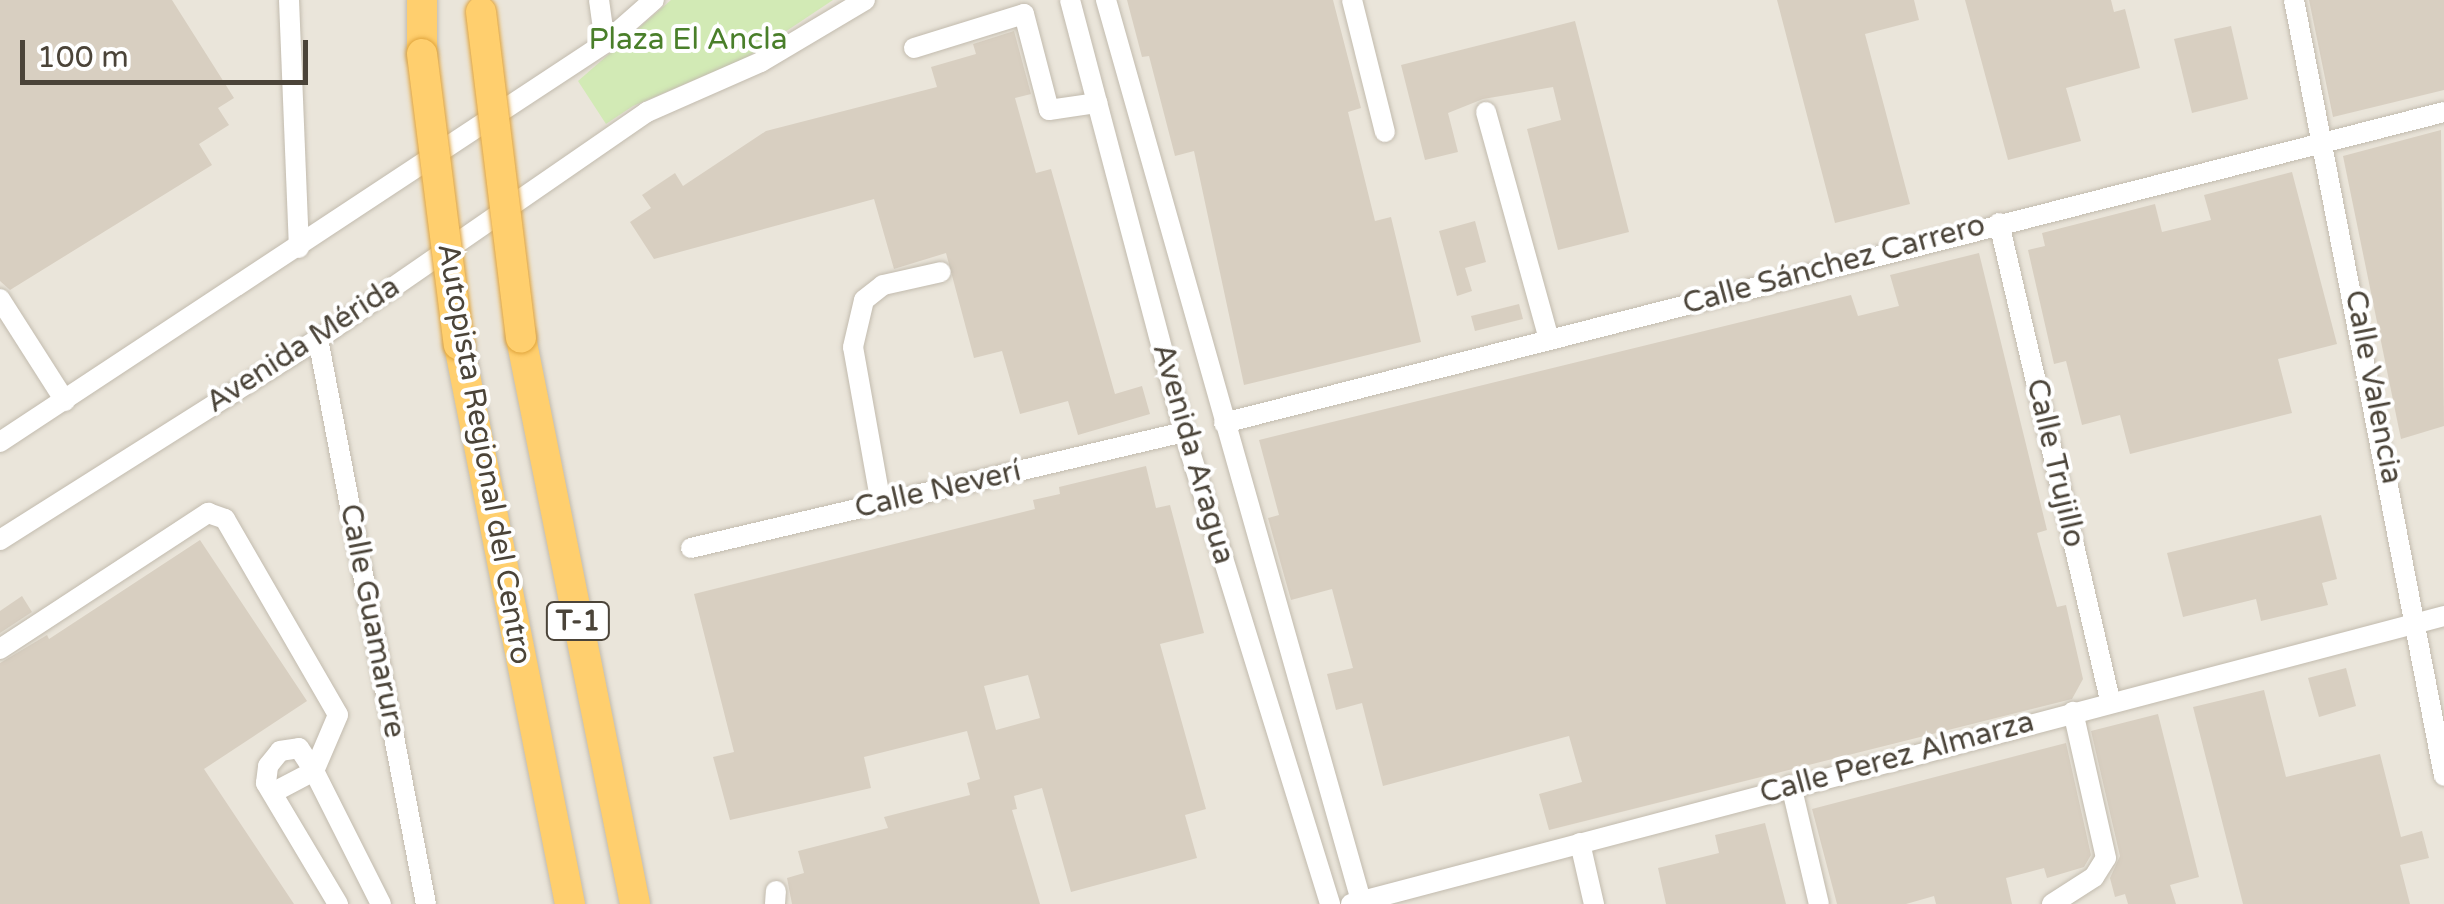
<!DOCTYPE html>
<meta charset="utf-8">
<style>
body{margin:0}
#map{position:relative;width:2444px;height:904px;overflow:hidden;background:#f6f3ec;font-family:"Varela Round",sans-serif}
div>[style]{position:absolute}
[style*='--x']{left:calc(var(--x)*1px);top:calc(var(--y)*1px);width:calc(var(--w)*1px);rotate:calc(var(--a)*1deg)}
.residential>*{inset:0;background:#eae5da}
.green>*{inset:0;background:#d2eab5}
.building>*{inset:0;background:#d8cfc1}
.roads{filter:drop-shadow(0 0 2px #c2bbae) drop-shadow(0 0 2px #c2bbae)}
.minor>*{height:20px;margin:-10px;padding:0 10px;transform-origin:10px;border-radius:10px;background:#fff}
.highway>*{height:30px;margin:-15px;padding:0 15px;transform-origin:15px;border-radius:15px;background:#ffcf6e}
.bridges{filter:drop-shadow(0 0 2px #e0a43c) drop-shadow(0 0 2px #e0a43c)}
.highway-bridge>*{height:30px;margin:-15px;padding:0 15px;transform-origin:15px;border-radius:15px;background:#ffcf6e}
span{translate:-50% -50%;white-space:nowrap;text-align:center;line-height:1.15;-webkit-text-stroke:8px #fff;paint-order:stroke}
.shield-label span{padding:2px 8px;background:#fff;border:2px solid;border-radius:8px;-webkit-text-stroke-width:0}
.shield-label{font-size:28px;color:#4b4439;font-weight:700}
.park-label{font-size:30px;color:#4a7f2a}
.street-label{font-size:30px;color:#4b4439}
.scale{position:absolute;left:20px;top:40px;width:288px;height:45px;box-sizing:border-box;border:5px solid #4b4439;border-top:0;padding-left:12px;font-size:30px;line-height:35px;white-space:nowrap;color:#4b4439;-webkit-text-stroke:8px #fff;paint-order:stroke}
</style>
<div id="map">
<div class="residential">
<div style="clip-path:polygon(0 0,2444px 0,2444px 904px,0 904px)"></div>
</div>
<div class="green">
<div style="clip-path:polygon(671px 0,833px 0,746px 58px,633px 106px,606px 124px,578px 81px)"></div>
</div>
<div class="building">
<div style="clip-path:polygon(0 0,172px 0,234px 98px,218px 108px,229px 125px,199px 144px,212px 165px,10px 290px,0 281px)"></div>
<div style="clip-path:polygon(1127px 0,1333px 0,1361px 108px,1348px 112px,1375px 221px,1391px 217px,1421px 342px,1244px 385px,1194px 151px,1175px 156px,1149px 56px,1142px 57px)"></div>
<div style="clip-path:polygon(1777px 0,1914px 0,1919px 20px,1865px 34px,1910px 204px,1835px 223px)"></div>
<div style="clip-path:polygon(1965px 0,2111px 0,2114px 12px,2125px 9px,2140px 68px,2066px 88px,2081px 141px,2008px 160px)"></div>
<div style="clip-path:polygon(2309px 0,2444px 0,2444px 90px,2333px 117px)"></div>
<div style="clip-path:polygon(1575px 21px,1629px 232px,1558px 250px,1527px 129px,1561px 120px,1553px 87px,1483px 99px,1448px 113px,1458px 152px,1425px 160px,1401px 65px)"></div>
<div style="clip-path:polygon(2231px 26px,2248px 99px,2192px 113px,2174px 39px)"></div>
<div style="clip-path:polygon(1014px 31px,1031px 94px,1015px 98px,1036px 173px,1051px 169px,1115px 394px,1142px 386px,1150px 414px,1078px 435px,1068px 401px,1020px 414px,1002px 351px,974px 358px,946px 253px,894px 269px,874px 199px,654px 259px,630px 222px,651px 208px,642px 195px,675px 173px,683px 186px,766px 131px,937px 87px,931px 67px,976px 54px,973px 44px)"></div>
<div style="clip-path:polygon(2441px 130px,2444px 426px,2401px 439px,2343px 156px)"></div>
<div style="clip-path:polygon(2292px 172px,2337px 344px,2278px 359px,2292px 413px,2130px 454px,2120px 415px,2082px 425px,2066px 361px,2054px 364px,2028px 250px,2045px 246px,2042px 233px,2155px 204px,2162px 232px,2211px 220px,2204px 195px)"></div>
<div style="clip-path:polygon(1475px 221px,1486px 262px,1465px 268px,1472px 291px,1457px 296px,1439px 231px)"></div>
<div style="clip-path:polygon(1979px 253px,2047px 530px,2037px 533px,2057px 607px,2066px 605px,2083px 679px,2072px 699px,1549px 830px,1539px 794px,1582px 782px,1569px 736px,1383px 786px,1362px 703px,1336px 710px,1327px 674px,1353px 668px,1332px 589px,1291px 600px,1268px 518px,1279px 515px,1259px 440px,1851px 295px,1858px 316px,1899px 306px,1890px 275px)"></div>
<div style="clip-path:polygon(1519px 304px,1523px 319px,1475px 331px,1471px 316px)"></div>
<div style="clip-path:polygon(evenodd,1146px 466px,1156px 508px,1170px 505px,1204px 633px,1160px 644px,1206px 809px,1185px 815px,1197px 858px,1071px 892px,1042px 788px,1014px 796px,1017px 809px,1012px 810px,1040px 904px,792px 904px,787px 878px,804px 873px,798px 851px,888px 828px,884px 817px,970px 795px,967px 783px,980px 779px,967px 731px,864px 757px,871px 788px,730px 820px,713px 757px,734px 752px,694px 594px,1035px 509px,1033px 500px,1060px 494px,1059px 487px,1146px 466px,1028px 675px,1040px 718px,996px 730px,984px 686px,1028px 675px)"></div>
<div style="clip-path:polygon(2321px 515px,2337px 579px,2322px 583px,2328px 605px,2261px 621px,2256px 599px,2183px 617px,2167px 553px)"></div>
<div style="clip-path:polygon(200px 540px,307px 701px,204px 769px,294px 904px,0 904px,0 663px,47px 635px,49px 639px)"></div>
<div style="clip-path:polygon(22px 596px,32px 612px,0 633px,0 611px)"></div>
<div style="clip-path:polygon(2346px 668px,2356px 706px,2319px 717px,2308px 678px)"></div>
<div style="clip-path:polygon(2264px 690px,2286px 777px,2380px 754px,2401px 837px,2422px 831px,2429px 858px,2400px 865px,2410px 904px,2243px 904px,2193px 707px)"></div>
<div style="clip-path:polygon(2158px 714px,2199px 877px,2170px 885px,2176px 904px,2128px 904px,2125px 894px,2115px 897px,2110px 878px,2120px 856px,2091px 731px)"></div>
<div style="clip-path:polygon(2066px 743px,2091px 855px,2084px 867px,2047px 878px,2044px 868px,2006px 878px,2012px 904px,1936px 904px,1934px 896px,1906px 904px,1837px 904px,1812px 809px)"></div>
<div style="clip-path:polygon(1765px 823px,1786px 904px,1666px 904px,1658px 868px,1719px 853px,1715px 835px)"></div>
</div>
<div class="roads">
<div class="minor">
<div style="--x:289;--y:0;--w:248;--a:87.7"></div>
<div style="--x:599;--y:0;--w:43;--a:82.1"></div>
<div style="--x:1070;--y:0;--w:447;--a:75.2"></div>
<div style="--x:1184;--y:432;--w:494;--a:72.8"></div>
<div style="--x:1106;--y:0;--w:940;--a:74.19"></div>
<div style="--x:1352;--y:0;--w:136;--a:76"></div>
<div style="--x:2294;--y:0;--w:790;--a:79.06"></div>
<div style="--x:914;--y:48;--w:115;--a:-17.2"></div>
<div style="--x:1024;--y:14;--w:99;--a:75.4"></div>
<div style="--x:1049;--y:110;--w:49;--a:-8.3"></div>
<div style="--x:1486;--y:112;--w:236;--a:74.5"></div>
<div style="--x:1999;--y:223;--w:493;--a:76.9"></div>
<div style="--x:0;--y:299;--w:121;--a:57.5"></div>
<div style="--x:318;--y:339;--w:575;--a:79.18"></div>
<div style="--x:1224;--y:423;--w:1259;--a:-14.3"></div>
<div style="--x:0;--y:442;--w:725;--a:-33.41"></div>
<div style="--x:605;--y:43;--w:65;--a:-41.3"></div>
<div style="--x:881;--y:504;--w:159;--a:-100.1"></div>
<div style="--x:853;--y:347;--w:48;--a:-76.8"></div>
<div style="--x:864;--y:300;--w:24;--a:-38"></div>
<div style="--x:883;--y:285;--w:59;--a:-12.6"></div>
<div style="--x:0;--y:540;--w:376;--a:-32.3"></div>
<div style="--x:318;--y:339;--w:400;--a:-34.6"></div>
<div style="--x:647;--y:112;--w:124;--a:-23.7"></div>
<div style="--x:761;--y:62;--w:121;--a:-30.8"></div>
<div style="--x:691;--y:548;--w:506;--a:-13.24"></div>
<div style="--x:0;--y:649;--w:249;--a:-33.2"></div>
<div style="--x:208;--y:513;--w:18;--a:19"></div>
<div style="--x:225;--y:519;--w:226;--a:60"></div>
<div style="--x:338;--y:715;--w:61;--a:113.2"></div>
<div style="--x:314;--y:771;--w:47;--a:152.4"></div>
<div style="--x:1791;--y:785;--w:122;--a:76.8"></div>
<div style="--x:1580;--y:843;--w:63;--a:77.1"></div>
<div style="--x:338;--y:904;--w:141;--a:-120.8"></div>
<div style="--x:266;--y:783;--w:17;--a:-83"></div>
<div style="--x:268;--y:766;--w:19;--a:-51"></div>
<div style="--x:280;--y:751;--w:19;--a:-9"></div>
<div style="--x:299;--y:748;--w:27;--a:57"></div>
<div style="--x:314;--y:771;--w:149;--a:63.3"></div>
<div style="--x:775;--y:904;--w:13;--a:-86"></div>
<div style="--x:1351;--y:904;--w:1130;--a:-14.76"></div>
<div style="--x:2052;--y:904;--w:50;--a:-32.7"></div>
<div style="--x:2094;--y:877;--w:22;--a:-58"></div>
<div style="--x:2106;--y:858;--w:150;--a:-102.7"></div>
</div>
<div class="highway">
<div style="--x:422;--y:0;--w:54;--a:90"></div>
<div style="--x:521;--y:338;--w:577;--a:78.61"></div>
<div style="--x:459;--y:345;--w:570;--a:78.77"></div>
</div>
</div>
<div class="bridges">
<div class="highway-bridge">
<div style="--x:481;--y:12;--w:328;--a:83"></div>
<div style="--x:422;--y:54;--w:293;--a:82.8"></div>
</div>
</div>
<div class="shield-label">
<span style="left:578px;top:621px">T-1</span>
</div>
<div class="park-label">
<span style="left:688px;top:40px">Plaza El Ancla</span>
</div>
<div class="street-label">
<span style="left:1834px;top:265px;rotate:-15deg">Calle Sánchez Carrero</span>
<span style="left:303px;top:345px;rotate:-33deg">Avenida Mérida</span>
<span style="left:2373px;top:387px;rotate:79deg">Calle Valencia</span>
<span style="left:484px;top:454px;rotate:80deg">Autopista Regional del Centro</span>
<span style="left:1193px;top:454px;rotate:74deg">Avenida Aragua</span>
<span style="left:2055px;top:463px;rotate:77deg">Calle Trujillo</span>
<span style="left:938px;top:490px;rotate:-13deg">Calle Neverí</span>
<span style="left:372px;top:621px;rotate:79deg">Calle Guamarure</span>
<span style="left:1897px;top:758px;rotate:-15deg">Calle Perez Almarza</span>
</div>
<div class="scale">100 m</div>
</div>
